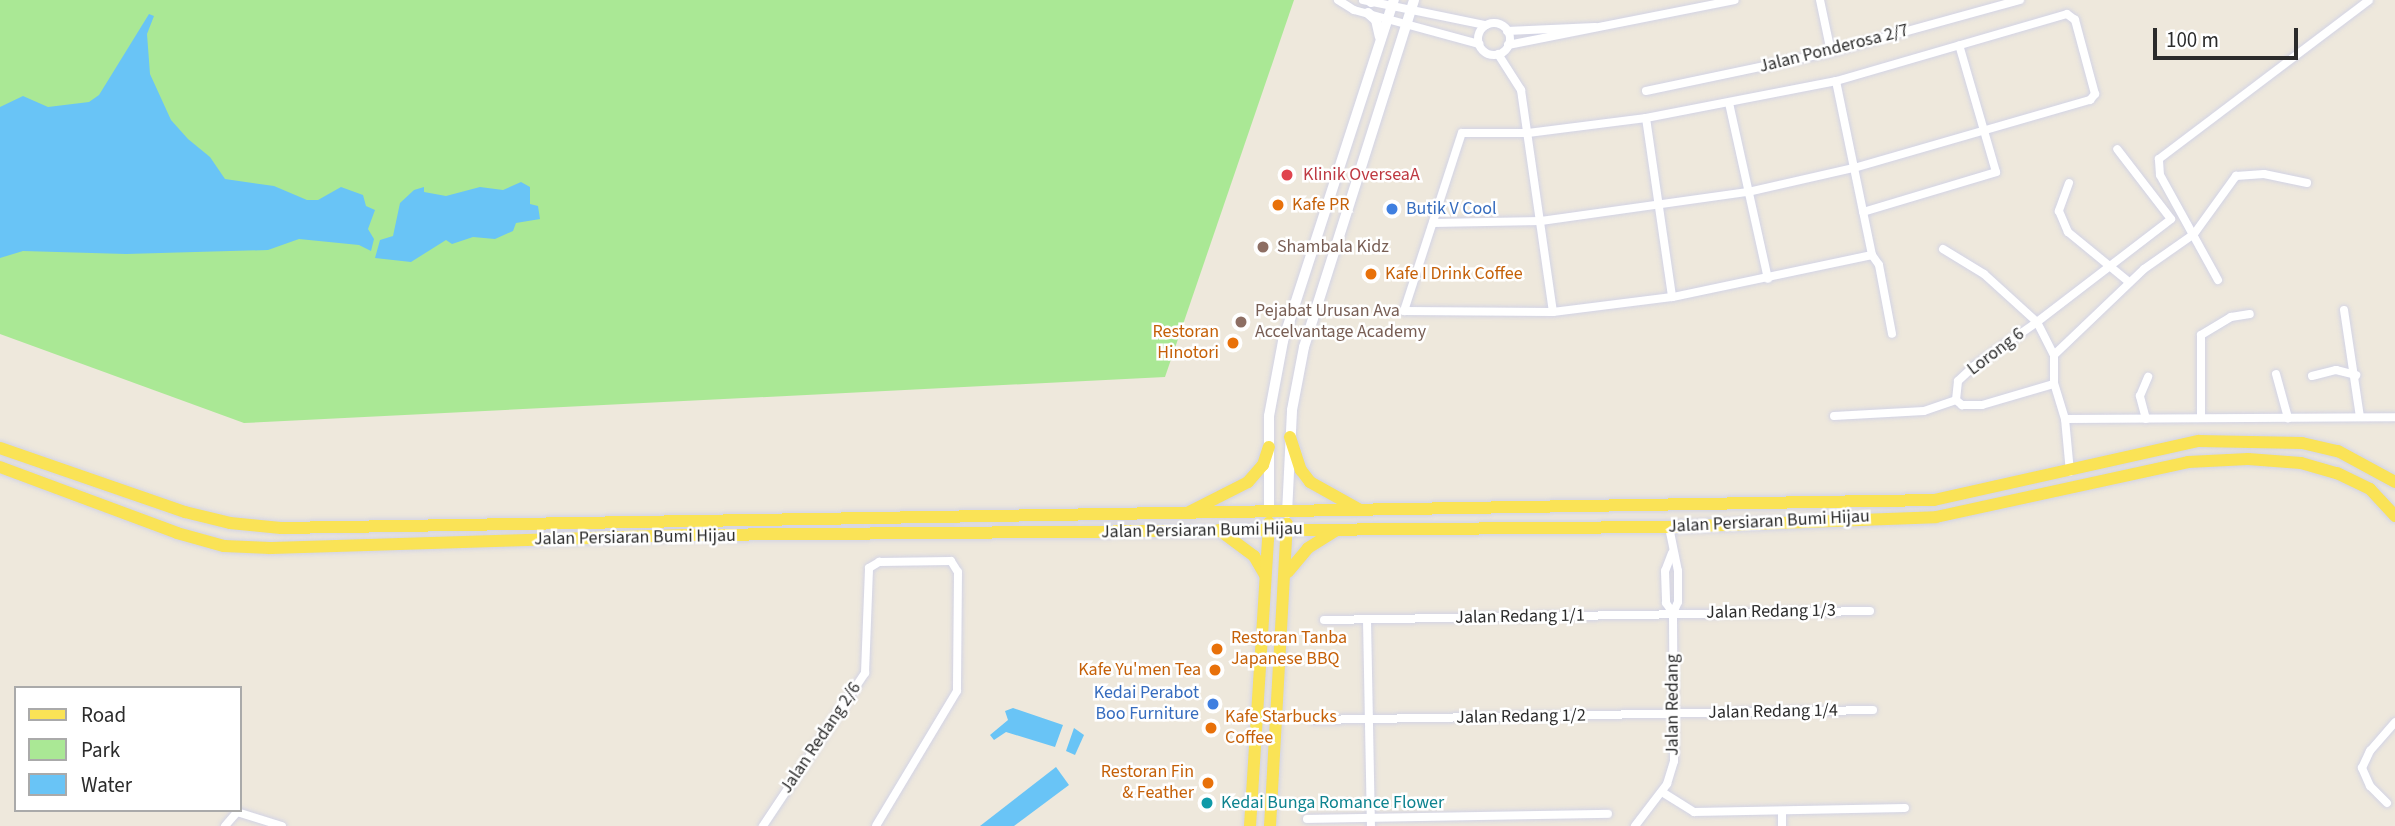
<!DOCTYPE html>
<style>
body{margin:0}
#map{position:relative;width:2395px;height:826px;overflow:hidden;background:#eee8dc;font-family:"Source Sans 3",sans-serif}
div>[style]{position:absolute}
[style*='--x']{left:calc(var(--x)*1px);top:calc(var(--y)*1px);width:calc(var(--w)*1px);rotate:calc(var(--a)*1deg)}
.green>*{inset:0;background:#aae895}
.water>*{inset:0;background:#69c4f6}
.roads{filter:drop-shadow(0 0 2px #d2d3e5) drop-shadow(0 0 2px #d2d3e5)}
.minor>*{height:8px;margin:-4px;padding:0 4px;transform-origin:4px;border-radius:4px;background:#fff}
.minor>.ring{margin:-4px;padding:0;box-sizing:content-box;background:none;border:8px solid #fff;border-radius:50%}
.secondary>*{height:10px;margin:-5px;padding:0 5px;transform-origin:5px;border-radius:5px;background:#fff}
.primary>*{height:12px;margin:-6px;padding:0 6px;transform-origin:6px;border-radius:6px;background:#fae356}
.dots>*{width:19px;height:19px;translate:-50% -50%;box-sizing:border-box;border:4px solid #fff;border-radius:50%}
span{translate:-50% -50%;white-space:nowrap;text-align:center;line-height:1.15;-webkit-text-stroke:5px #fff;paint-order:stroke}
.street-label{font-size:18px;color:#2b2b2b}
.health-label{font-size:18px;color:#be3a42}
.left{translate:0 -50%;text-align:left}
.food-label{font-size:18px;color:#c56008}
.right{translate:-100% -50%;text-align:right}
.shop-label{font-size:18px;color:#366cbe}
.education-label{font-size:18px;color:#785e54}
.culture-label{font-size:18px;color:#0d838f}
.legend{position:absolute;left:14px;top:686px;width:228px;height:126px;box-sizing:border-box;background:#fff;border:2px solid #aaa;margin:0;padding:9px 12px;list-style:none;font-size:21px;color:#2b2b2b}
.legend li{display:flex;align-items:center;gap:14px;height:35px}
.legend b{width:35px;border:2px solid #aaa}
.scale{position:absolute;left:2153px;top:28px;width:145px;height:32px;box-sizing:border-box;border:4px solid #2b2b2b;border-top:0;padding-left:9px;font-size:21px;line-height:24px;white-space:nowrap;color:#2b2b2b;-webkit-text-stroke:5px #fff;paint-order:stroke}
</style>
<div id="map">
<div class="green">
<div style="clip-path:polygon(0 0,1294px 0,1165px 377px,244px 423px,0 334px)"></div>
</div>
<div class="water">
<div style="clip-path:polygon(149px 14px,154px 16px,147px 34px,150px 74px,171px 120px,188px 139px,210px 157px,225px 179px,274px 186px,307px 200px,318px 200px,341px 187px,363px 195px,366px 206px,375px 210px,368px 229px,374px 239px,371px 251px,359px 245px,299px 239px,268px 250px,126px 254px,23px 251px,0 258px,0 107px,23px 96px,48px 107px,89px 102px,99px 95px)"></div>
<div style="clip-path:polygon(521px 182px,530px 187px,530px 204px,538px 206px,540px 219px,516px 223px,513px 231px,495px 239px,473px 237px,452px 244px,446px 240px,411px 262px,375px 258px,380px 240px,393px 236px,400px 203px,414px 190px,424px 187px,424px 192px,446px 196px,480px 187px,503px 190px)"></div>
<div style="clip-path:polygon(1013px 708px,1063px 725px,1055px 747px,1006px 732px,994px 740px,990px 735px,1008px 720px,1005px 711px)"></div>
<div style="clip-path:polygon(1074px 728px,1084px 735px,1075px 755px,1066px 751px)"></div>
<div style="clip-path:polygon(1056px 767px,1069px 785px,1014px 826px,980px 826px)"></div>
</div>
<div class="roads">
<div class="minor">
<div style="--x:1338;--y:0;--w:19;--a:32"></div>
<div style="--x:1354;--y:10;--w:130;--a:15.2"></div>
<div style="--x:1363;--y:0;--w:125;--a:11.6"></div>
<div style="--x:1820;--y:0;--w:53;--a:78.1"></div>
<div class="ring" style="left:1478px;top:23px;width:24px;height:24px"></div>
<div style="--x:1507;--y:31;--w:88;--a:-2.6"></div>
<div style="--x:1508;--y:45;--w:231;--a:-11.2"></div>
<div style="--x:1498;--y:54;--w:43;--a:57.4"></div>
<div style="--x:1521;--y:90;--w:224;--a:81.8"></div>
<div style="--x:1836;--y:81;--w:178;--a:78.3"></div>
<div style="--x:1872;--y:255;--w:204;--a:168.1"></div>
<div style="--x:1672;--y:297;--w:120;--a:172.8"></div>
<div style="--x:1553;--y:312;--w:149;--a:-179.6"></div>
<div style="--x:1404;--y:311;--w:187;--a:-72"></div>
<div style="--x:1462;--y:133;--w:66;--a:0"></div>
<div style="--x:1528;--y:133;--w:119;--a:-7.2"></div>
<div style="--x:1646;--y:118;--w:194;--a:-11"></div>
<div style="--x:1646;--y:91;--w:189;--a:-11.9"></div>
<div style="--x:1831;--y:52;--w:196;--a:-15.4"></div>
<div style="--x:1729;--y:103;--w:180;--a:77.5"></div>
<div style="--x:1646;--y:118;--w:181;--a:81.7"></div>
<div style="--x:2069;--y:183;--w:30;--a:110"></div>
<div style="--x:2059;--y:211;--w:23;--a:67"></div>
<div style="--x:2068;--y:232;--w:79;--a:39.3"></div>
<div style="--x:1863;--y:212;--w:139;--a:-16.7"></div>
<div style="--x:1996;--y:172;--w:132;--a:-106.2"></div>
<div style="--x:1433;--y:223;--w:108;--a:-1.1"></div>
<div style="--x:1541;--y:221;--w:209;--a:-8"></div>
<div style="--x:1748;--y:192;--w:109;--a:-12.8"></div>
<div style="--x:1854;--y:168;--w:246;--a:-16.1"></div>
<div style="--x:2090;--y:100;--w:8;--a:-50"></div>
<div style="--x:2095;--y:94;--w:77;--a:-105.1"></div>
<div style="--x:2075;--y:20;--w:10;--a:-143"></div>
<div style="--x:2067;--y:14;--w:241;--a:163.8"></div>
<div style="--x:1943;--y:249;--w:48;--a:31.4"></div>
<div style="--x:1984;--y:274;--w:72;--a:42.2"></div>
<div style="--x:2037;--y:322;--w:169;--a:-37.5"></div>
<div style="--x:2171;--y:219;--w:88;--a:-127.6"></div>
<div style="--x:1872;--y:255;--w:12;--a:55"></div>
<div style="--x:1879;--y:265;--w:70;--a:79.3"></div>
<div style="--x:2218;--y:280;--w:120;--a:-118.9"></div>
<div style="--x:2160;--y:175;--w:16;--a:-94"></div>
<div style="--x:2159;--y:159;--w:263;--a:-37.1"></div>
<div style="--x:2344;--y:310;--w:108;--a:81.5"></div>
<div style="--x:2276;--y:374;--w:46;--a:74.7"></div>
<div style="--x:2312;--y:376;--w:25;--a:-14"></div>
<div style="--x:2336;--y:370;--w:21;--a:14"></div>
<div style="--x:1956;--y:400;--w:19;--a:-84"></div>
<div style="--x:1958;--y:381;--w:22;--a:-43"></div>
<div style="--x:1974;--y:366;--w:77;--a:-34.9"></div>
<div style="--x:2037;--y:322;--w:37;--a:63"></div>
<div style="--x:1956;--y:400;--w:8;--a:40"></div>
<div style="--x:1962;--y:405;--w:20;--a:0"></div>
<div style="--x:1982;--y:405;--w:75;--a:-16.3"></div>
<div style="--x:1834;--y:416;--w:90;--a:-3.2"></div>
<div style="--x:1924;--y:411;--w:34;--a:-19"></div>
<div style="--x:2201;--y:417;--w:82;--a:-90"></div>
<div style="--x:2201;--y:335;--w:35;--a:-31"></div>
<div style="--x:2231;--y:317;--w:19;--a:-9"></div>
<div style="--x:2065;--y:419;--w:330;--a:-0.3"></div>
<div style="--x:2146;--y:419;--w:24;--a:-105"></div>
<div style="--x:2140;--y:396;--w:21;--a:-67"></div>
<div style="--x:2070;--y:472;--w:53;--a:-95.4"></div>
<div style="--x:2065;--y:419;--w:37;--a:-107"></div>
<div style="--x:2054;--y:384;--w:29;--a:-90"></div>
<div style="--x:2054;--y:355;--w:124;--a:-43.7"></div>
<div style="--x:2144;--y:269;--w:61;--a:-35"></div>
<div style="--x:2194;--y:234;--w:72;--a:-54.1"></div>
<div style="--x:2236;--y:176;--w:28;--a:-4"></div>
<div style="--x:2264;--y:174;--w:44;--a:11.8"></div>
<div style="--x:1672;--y:553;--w:19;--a:111"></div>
<div style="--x:1665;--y:571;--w:32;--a:88"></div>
<div style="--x:1666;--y:603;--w:12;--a:55"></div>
<div style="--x:1324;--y:620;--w:546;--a:-0.94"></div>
<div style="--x:1367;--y:620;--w:206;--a:88.9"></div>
<div style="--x:1313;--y:720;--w:560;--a:-1.02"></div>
<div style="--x:1662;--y:792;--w:38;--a:32"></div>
<div style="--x:1694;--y:812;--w:211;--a:-1.1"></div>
<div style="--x:2387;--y:803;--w:24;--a:-135"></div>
<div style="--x:2370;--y:786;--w:20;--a:-114"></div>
<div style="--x:2362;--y:768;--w:19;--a:-65"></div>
<div style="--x:2370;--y:751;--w:38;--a:-49"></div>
<div style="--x:1782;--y:811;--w:15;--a:90"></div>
<div style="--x:1307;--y:819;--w:301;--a:-1"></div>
<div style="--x:225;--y:826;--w:18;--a:-49"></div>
<div style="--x:237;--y:812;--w:47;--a:17.3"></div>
<div style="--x:763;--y:826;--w:184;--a:-56.3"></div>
<div style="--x:865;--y:673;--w:105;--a:-87.8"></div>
<div style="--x:869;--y:568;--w:12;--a:-31"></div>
<div style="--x:879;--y:562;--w:72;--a:-0.8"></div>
<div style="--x:951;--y:561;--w:13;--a:58"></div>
<div style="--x:958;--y:572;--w:119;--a:90.5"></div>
<div style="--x:957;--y:691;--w:157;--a:121"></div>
<div style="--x:1635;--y:826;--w:53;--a:-52.7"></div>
<div style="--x:1667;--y:784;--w:24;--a:-73"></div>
<div style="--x:1674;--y:761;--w:148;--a:-90.4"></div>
<div style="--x:1673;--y:613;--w:12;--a:-66"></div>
<div style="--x:1678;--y:602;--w:31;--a:-90"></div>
<div style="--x:1678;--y:571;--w:45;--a:-101.6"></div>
</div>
<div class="secondary">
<div style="--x:1371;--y:2;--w:4;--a:-27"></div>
<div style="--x:1368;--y:13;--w:11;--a:41"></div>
<div style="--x:1376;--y:20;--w:17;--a:77"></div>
<div style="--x:1269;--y:513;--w:97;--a:-90"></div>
<div style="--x:1269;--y:416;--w:76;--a:-79.4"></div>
<div style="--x:1283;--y:341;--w:359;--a:-72"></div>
<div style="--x:1287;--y:513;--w:103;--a:-87.2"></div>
<div style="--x:1292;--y:410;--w:64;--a:-79.2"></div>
<div style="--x:1304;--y:347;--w:364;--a:-72.4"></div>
</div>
<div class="primary">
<div style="--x:1290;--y:437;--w:35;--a:72"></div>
<div style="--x:1301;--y:470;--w:15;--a:53"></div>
<div style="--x:1310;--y:482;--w:57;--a:29.2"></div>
<div style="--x:0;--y:448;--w:196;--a:19.1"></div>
<div style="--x:185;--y:512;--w:46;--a:13.7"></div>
<div style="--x:230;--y:523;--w:51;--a:5.6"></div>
<div style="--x:281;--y:528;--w:1653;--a:-0.97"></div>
<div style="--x:1934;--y:500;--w:271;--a:-12.6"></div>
<div style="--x:2199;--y:441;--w:103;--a:1.1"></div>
<div style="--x:2302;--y:443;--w:37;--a:13"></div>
<div style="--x:2338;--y:451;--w:65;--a:28.5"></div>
<div style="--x:0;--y:467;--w:189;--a:20.4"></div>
<div style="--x:177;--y:533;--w:49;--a:15.5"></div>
<div style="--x:224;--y:546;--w:46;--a:2.5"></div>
<div style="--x:270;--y:548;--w:418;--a:-1.8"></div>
<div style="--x:688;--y:535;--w:981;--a:-0.47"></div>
<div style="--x:1669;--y:527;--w:267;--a:-2.1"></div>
<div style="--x:1936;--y:517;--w:258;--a:-12.3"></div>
<div style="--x:2188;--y:462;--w:60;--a:-2.9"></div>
<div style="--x:2248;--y:459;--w:53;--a:4.3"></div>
<div style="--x:2301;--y:463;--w:37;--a:16"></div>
<div style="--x:2337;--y:473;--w:37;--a:26"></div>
<div style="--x:2370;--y:489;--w:37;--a:47"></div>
<div style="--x:1187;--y:513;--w:68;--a:-26.9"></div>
<div style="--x:1248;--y:482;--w:23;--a:-49"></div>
<div style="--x:1263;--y:465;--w:19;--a:-72"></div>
<div style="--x:1219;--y:530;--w:44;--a:36.6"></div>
<div style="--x:1254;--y:556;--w:22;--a:60"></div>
<div style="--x:1288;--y:572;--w:31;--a:-50"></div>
<div style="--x:1308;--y:548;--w:34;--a:-32"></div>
<div style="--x:1250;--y:826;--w:304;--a:-86.4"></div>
<div style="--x:1270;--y:826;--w:303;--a:-86.8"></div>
</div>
</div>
<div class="dots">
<div style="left:1287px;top:175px;background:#e0444e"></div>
<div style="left:1278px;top:205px;background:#e8710a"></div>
<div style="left:1392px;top:209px;background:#3f7fe0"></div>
<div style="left:1263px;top:247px;background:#8d6e63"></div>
<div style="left:1371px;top:274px;background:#e8710a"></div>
<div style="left:1241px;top:322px;background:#8d6e63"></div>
<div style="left:1233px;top:343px;background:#e8710a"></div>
<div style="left:1217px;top:649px;background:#e8710a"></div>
<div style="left:1215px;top:670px;background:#e8710a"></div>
<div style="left:1213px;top:704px;background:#3f7fe0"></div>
<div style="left:1211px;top:728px;background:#e8710a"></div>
<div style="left:1208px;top:783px;background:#e8710a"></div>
<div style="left:1207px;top:803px;background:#0f9aa8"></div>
</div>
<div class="street-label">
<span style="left:1834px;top:49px;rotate:-14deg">Jalan Ponderosa 2/7</span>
<span style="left:1996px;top:352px;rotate:-37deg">Lorong 6</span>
<span style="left:1769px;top:522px;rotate:-3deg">Jalan Persiaran Bumi Hijau</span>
<span style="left:1202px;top:531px;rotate:-1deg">Jalan Persiaran Bumi Hijau</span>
<span style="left:635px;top:538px;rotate:-1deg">Jalan Persiaran Bumi Hijau</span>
<span style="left:1771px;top:612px;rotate:-1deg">Jalan Redang 1/3</span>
<span style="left:1520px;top:617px;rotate:-1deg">Jalan Redang 1/1</span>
<span style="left:1673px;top:705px;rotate:-90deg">Jalan Redang</span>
<span style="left:1773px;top:712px;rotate:-1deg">Jalan Redang 1/4</span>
<span style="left:1521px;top:717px;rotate:-1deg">Jalan Redang 1/2</span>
<span style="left:821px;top:738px;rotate:-56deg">Jalan Redang 2/6</span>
</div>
<div class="health-label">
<span class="left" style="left:1303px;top:175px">Klinik OverseaA</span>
</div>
<div class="food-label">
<span class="left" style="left:1292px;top:205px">Kafe PR</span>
<span class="left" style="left:1385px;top:274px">Kafe I Drink Coffee</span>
<span class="right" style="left:1219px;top:343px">Restoran<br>Hinotori</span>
<span class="left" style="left:1231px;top:649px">Restoran Tanba<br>Japanese BBQ</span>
<span class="right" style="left:1201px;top:670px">Kafe Yu'men Tea</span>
<span class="left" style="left:1225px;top:728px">Kafe Starbucks<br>Coffee</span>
<span class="right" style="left:1194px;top:783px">Restoran Fin<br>&amp; Feather</span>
</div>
<div class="shop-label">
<span class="left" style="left:1406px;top:209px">Butik V Cool</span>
<span class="right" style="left:1199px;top:704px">Kedai Perabot<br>Boo Furniture</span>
</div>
<div class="education-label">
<span class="left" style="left:1277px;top:247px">Shambala Kidz</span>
<span class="left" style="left:1255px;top:322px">Pejabat Urusan Ava<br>Accelvantage Academy</span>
</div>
<div class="culture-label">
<span class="left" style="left:1221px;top:803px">Kedai Bunga Romance Flower</span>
</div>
<ul class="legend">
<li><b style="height:9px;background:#fae356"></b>Road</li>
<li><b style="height:19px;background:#aae895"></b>Park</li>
<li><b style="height:19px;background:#69c4f6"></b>Water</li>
</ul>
<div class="scale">100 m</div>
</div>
